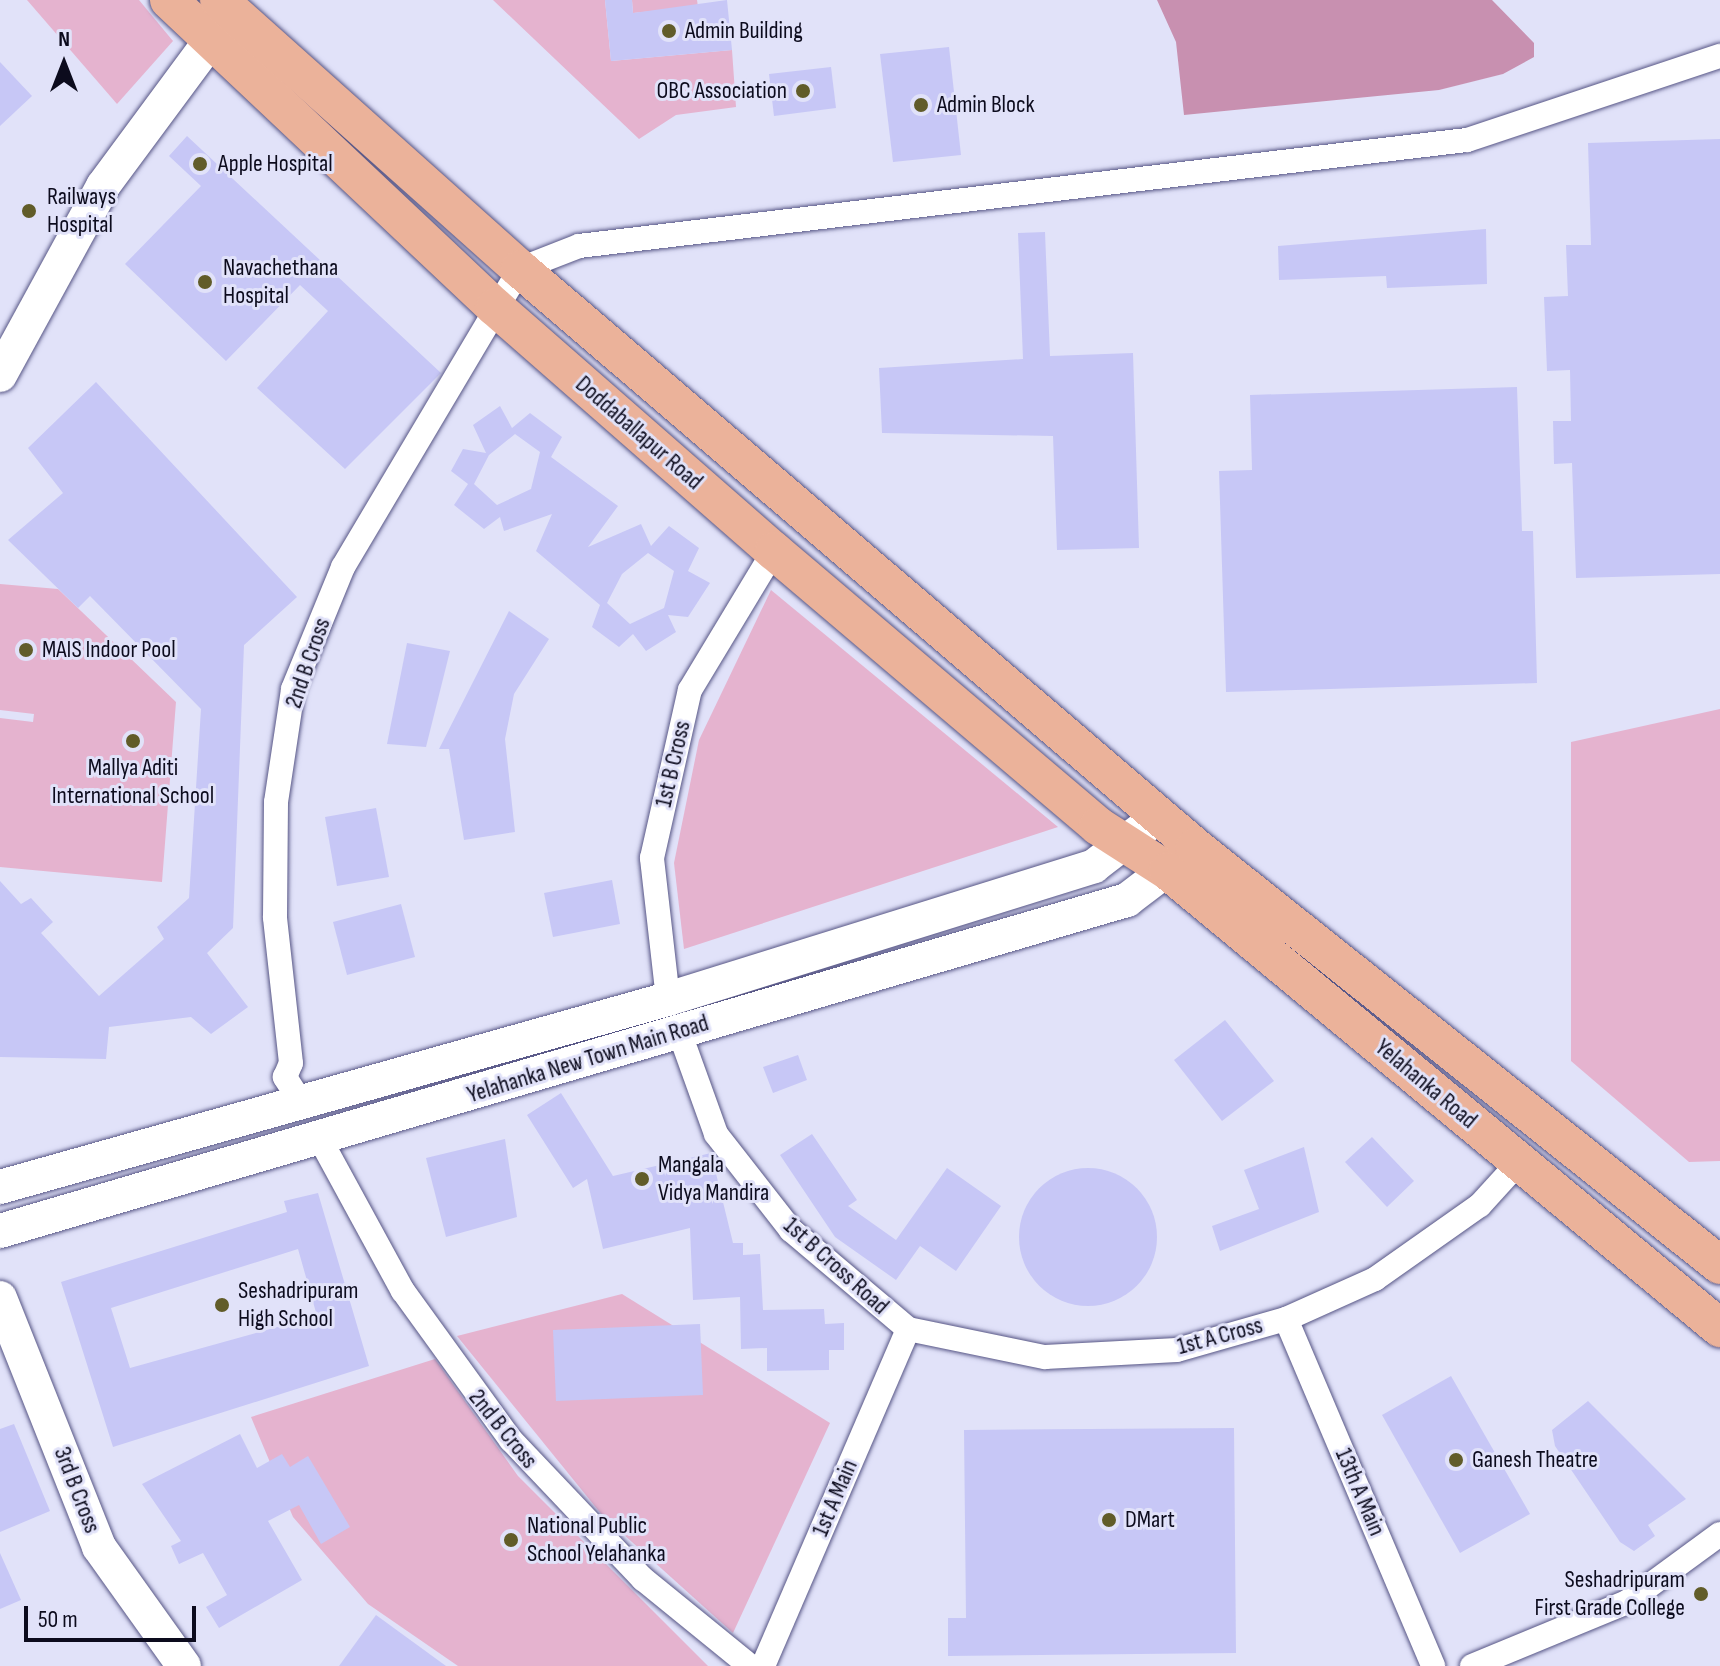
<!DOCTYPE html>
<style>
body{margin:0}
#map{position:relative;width:1720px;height:1666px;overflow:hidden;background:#e1e2f9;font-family:"Sofia Sans Condensed",sans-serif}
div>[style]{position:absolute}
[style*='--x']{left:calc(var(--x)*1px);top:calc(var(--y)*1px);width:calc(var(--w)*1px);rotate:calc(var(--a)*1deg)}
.green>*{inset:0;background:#e5b3cf}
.forest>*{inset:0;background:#c890b0}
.building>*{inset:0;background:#c7c7f6}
.round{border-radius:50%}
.roads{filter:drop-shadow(0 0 2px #565585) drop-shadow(0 0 2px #565585)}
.street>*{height:24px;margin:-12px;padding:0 12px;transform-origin:12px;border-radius:12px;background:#fff}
.secondary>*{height:34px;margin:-17px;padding:0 17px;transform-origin:17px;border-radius:17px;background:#fff}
.primary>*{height:38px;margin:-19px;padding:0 19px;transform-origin:19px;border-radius:19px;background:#ebb29a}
.dots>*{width:22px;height:22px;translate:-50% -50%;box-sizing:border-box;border:4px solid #e1e2f9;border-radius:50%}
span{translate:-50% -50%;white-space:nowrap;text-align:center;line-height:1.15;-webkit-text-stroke:6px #e1e2f9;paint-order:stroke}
.poi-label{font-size:24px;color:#0c0b1d}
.left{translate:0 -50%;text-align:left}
.right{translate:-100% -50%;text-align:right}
.street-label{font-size:24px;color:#0c0b1d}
.north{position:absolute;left:24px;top:24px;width:80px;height:80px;-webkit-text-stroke:6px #e1e2f9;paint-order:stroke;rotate:0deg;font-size:22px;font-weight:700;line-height:32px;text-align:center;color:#0c0b1d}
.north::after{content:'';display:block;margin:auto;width:28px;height:36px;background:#0c0b1d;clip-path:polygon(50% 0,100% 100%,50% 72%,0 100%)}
.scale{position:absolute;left:24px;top:1606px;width:172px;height:36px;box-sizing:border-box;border:4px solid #0c0b1d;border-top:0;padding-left:10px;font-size:24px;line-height:28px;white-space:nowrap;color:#0c0b1d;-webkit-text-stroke:6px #e1e2f9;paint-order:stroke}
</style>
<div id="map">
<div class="green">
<div style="clip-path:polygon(27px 0,139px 0,173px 41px,117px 104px)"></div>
<div style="clip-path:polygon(493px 0,605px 0,611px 61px,732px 50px,736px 107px,676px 115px,639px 139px)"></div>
<div style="clip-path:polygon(632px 0,697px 0,698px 7px,633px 13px)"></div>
<div style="clip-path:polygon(0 584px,58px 589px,176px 702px,162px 882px,0 867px,0 718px,33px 722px,34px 714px,0 710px)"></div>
<div style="clip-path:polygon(771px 590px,1058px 827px,684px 949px,674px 863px,699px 740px)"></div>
<div style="clip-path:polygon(1720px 709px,1720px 1161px,1689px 1162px,1571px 1061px,1571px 742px)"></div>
<div style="clip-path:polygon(622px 1294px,830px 1423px,733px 1633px,602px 1515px,457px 1336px)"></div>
<div style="clip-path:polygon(435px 1359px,518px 1476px,708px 1666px,458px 1666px,368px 1604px,293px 1517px,251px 1417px)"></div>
</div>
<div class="forest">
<div style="clip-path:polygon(1157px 0,1492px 0,1534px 43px,1534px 57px,1503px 74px,1439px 90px,1184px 115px,1176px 42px)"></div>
</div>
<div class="building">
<div style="clip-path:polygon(605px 0,632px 0,633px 13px,727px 0,732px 50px,611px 61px)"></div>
<div style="clip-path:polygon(949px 47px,961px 155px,893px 162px,880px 54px)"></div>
<div style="clip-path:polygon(0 62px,32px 96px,0 126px)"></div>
<div style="clip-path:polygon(831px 67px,836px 108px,774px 116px,769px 74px)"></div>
<div style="clip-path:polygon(187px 136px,441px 373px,345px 469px,257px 388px,328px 311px,300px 285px,226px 361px,125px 264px,201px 186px,169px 156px)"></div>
<div style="clip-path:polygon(1720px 139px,1720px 574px,1576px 578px,1572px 463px,1554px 464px,1553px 421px,1571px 421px,1570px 370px,1547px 371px,1544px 297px,1568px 296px,1566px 245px,1591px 245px,1588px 143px)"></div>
<div style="clip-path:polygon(1486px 229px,1487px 284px,1387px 288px,1386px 276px,1279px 280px,1278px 246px)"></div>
<div style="clip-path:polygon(1045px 232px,1050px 356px,1133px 353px,1139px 548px,1057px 550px,1053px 436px,882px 433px,879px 368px,1023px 359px,1018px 233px)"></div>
<div style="clip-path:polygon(96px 382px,297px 597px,244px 645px,233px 928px,207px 953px,248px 1007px,211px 1034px,191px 1017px,109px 1027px,106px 1059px,0 1057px,0 881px,21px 904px,31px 898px,53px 922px,41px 933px,99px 996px,164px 939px,157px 927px,189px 898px,201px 709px,90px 596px,78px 608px,8px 540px,63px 493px,28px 448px)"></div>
<div style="clip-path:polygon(1517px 387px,1522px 531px,1533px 531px,1537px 683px,1226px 692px,1219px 471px,1252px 470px,1250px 395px)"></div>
<div style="clip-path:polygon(evenodd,500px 406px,512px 428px,530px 413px,562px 437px,551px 457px,618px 506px,588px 547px,641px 524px,651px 546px,669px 526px,699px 548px,688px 571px,710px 583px,688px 617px,668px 615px,676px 632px,646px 651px,633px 634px,619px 647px,592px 627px,600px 605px,536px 551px,552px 514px,504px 531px,500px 517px,484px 529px,454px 505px,468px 484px,451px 471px,463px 449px,486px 453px,473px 425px,500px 406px,515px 434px,540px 452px,531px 489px,497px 505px,474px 484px,489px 455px,515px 434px,500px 406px,648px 553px,674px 571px,664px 608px,630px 624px,607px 603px,622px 574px,648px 553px)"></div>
<div style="clip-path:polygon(509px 611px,549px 639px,514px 694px,505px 739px,515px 832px,464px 840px,449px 749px,439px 749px)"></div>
<div style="clip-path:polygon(407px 643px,450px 651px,426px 747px,387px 744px)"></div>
<div style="clip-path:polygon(376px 808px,389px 877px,337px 886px,325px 817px)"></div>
<div style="clip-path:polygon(612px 880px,620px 924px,553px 937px,544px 893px)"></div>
<div style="clip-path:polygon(401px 904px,415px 957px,347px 975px,333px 922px)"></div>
<div style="clip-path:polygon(1225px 1020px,1274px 1081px,1222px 1121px,1174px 1060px)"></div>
<div style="clip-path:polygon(798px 1055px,807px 1080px,773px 1093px,763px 1067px)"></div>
<div style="clip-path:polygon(561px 1093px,613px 1176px,711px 1153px,733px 1243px,743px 1243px,743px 1255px,760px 1254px,763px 1310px,824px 1309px,825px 1324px,844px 1323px,844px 1350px,829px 1350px,829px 1370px,767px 1371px,767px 1348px,741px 1349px,740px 1297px,693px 1300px,690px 1228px,603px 1249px,587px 1179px,573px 1188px,527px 1115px)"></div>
<div style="clip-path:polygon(812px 1134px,857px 1200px,848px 1206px,896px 1240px,947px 1168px,1001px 1206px,956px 1271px,920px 1246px,896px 1280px,835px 1237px,780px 1155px)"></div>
<div style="clip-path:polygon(1372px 1137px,1414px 1181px,1387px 1207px,1345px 1162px)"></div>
<div style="clip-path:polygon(505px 1139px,517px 1217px,446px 1237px,426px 1158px)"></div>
<div style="clip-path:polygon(1304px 1147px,1319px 1212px,1220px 1251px,1212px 1226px,1259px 1209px,1244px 1170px)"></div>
<div class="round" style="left:1019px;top:1168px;width:138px;height:138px"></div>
<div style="clip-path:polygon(evenodd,318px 1193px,369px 1366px,113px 1447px,61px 1282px,287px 1212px,284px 1201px,318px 1193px,298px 1249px,317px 1316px,130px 1368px,111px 1308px,298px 1249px)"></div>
<div style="clip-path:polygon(700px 1324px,703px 1395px,556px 1401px,553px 1330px)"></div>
<div style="clip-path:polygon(1451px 1376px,1530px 1514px,1460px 1553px,1382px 1415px)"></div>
<div style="clip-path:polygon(1588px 1401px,1686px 1499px,1648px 1525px,1655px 1536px,1634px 1551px,1620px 1542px,1555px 1446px,1552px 1430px)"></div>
<div style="clip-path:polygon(14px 1424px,50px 1511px,0 1532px,0 1429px)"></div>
<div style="clip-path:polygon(1234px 1428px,1236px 1653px,948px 1656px,948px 1618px,966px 1618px,964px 1430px)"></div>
<div style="clip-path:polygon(240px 1434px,257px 1468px,282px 1454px,290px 1467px,308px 1456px,350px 1527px,321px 1544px,299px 1505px,268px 1521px,302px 1580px,219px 1628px,206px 1607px,227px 1595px,203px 1553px,179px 1564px,171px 1546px,181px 1541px,142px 1484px)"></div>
<div style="clip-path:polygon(0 1553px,21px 1600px,0 1609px)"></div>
<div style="clip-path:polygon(376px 1615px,446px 1666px,339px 1666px)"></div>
</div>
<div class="roads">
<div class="street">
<div style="--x:668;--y:999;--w:142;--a:-96.5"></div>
<div style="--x:652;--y:858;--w:172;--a:-77.3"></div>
<div style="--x:690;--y:690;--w:162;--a:-58.9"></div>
<div style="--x:679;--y:1031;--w:109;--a:70.2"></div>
<div style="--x:716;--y:1134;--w:122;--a:52"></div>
<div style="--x:791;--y:1230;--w:153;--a:40.2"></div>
<div style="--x:908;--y:1329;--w:140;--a:11.6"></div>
<div style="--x:1045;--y:1357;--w:132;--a:-3"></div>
<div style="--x:1177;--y:1350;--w:113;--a:-15.9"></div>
<div style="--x:1286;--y:1319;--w:98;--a:-24.2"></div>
<div style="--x:1375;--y:1279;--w:128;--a:-35.2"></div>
<div style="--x:1480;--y:1205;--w:59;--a:-47.7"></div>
<div style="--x:301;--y:1102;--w:30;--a:-123"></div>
<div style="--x:285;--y:1077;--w:15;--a:-67"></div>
<div style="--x:291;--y:1063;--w:147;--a:-96.3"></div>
<div style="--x:275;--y:917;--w:115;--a:-89.5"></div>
<div style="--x:276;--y:802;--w:114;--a:-81.4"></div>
<div style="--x:293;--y:689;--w:132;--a:-67.7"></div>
<div style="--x:343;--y:567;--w:347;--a:-59.3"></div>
<div style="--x:520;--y:269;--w:63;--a:-21.3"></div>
<div style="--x:579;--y:246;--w:894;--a:-6.81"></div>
<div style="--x:1467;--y:140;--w:267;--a:-18.4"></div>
<div style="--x:320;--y:1139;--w:173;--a:61.4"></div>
<div style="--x:403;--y:1291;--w:184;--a:54.1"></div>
<div style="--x:511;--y:1440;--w:192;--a:46.5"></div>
<div style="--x:643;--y:1579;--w:138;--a:39.1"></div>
<div style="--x:1286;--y:1319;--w:377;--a:67"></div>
<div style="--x:763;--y:1666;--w:367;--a:-66.7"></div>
<div style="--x:1472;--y:1666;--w:168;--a:-22.4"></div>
<div style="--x:1627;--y:1602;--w:115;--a:-36.2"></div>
</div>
<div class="secondary">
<div style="--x:0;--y:375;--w:215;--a:-61.4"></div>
<div style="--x:103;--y:186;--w:178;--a:-53.5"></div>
<div style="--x:0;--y:1187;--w:694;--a:-15.72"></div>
<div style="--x:668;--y:999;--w:446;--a:-17.3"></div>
<div style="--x:1094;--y:866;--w:82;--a:-37.6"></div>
<div style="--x:0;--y:1231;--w:1175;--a:-16.37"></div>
<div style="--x:1127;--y:900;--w:74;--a:-37.3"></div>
<div style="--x:0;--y:1298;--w:268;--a:68.3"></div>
<div style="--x:99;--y:1547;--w:146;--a:54.5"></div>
</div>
<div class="primary">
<div style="--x:169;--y:0;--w:448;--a:43.3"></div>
<div style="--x:495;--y:307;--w:371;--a:41.2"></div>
<div style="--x:774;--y:551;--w:425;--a:40.3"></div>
<div style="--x:1098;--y:826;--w:83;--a:32.7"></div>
<div style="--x:1168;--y:871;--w:717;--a:39.62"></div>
<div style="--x:219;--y:0;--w:404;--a:41.8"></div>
<div style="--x:520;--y:269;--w:889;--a:40.57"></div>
<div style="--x:1195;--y:847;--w:671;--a:38.53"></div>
</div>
</div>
<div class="dots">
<div style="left:669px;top:31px;background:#615c29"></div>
<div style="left:803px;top:91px;background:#615c29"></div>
<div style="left:921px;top:105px;background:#615c29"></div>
<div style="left:200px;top:164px;background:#615c29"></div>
<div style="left:29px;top:211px;background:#615c29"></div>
<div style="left:205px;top:282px;background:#615c29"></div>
<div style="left:26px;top:650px;background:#615c29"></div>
<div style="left:133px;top:741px;background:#615c29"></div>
<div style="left:642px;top:1179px;background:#615c29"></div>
<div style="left:222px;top:1305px;background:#615c29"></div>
<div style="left:1456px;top:1460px;background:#615c29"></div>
<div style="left:1109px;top:1520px;background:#615c29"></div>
<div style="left:511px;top:1540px;background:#615c29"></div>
<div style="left:1701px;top:1594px;background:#615c29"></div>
</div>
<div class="poi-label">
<span class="left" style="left:685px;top:31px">Admin Building</span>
<span class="right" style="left:787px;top:91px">OBC Association</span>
<span class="left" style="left:937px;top:105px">Admin Block</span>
<span class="left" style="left:218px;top:164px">Apple Hospital</span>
<span class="left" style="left:47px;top:211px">Railways<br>Hospital</span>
<span class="left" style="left:223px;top:282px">Navachethana<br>Hospital</span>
<span class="left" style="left:42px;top:650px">MAIS Indoor Pool</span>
<span style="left:133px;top:782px">Mallya Aditi<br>International School</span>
<span class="left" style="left:658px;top:1179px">Mangala<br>Vidya Mandira</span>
<span class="left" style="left:238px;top:1305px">Seshadripuram<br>High School</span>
<span class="left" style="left:1472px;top:1460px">Ganesh Theatre</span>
<span class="left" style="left:1125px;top:1520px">DMart</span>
<span class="left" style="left:527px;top:1540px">National Public<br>School Yelahanka</span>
<span class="right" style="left:1685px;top:1594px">Seshadripuram<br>First Grade College</span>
</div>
<div class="street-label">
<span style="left:639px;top:433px;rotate:41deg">Doddaballapur Road</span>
<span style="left:308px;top:663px;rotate:-71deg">2nd B Cross</span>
<span style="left:673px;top:764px;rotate:-77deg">1st B Cross</span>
<span style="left:588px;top:1059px;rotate:-17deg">Yelahanka New Town Main Road</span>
<span style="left:1426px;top:1084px;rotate:40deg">Yelahanka Road</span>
<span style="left:836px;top:1266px;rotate:42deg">1st B Cross Road</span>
<span style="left:1220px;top:1336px;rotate:-15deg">1st A Cross</span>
<span style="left:503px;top:1429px;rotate:51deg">2nd B Cross</span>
<span style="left:77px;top:1490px;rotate:69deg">3rd B Cross</span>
<span style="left:1360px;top:1492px;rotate:67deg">13th A Main</span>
<span style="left:835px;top:1498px;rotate:-67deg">1st A Main</span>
</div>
<div class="north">N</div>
<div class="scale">50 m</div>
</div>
